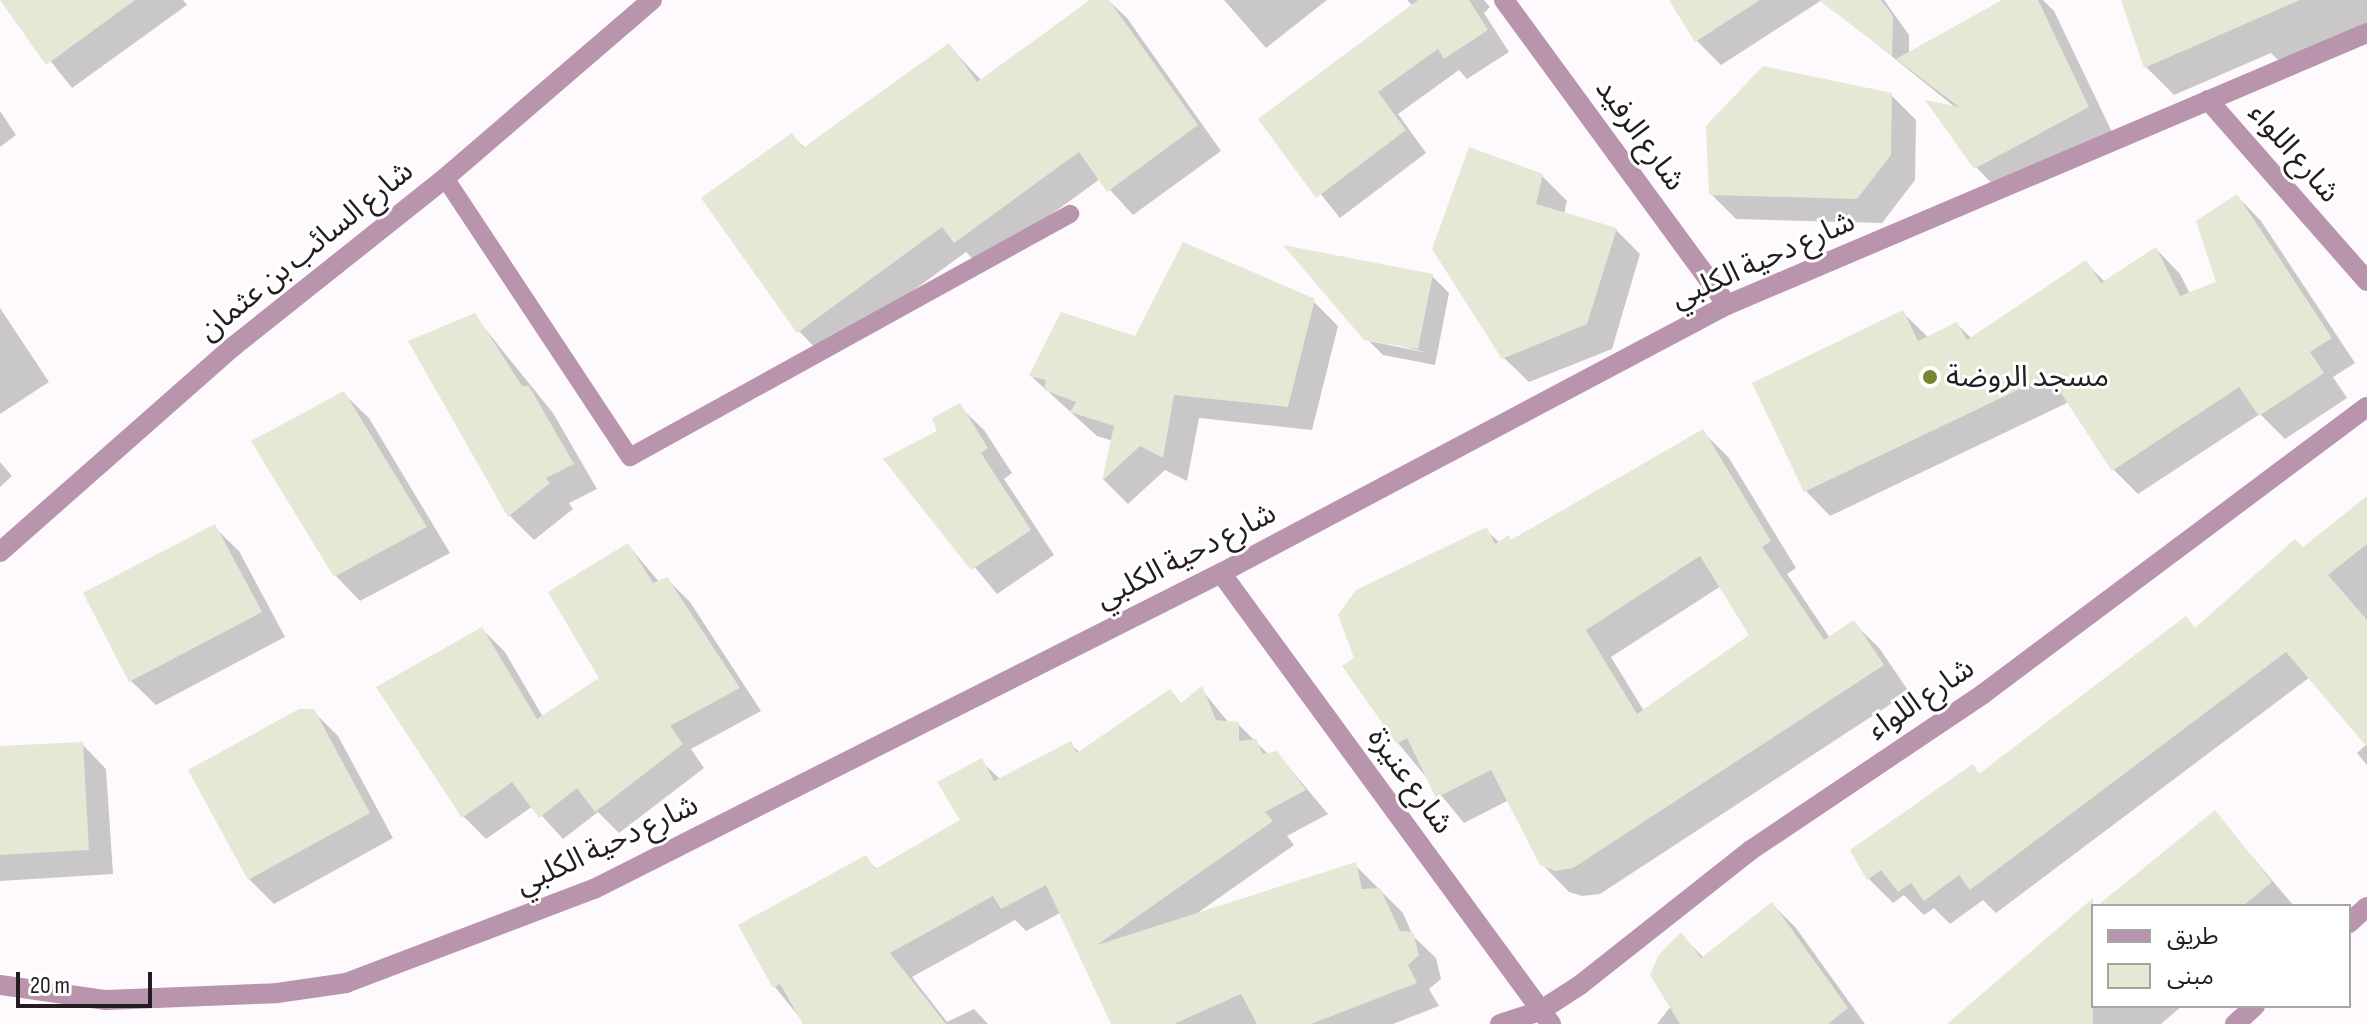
<!DOCTYPE html>
<meta charset="utf-8">
<style>
body{margin:0}
#map{position:relative;width:2367px;height:1024px;overflow:hidden;background:#fdf9fc;font-family:"Sofia Sans Condensed","Noto Sans Arabic",sans-serif}
div>[style]{position:absolute}
[style*='--x']{left:calc(var(--x)*1px);top:calc(var(--y)*1px);width:calc(var(--w)*1px);rotate:calc(var(--a)*1deg)}
.shadow>*{inset:0;background:#0003}
.building>*{inset:0;background:#e4e8d4}
.lane>*{height:18px;margin:-9px;padding:0 9px;transform-origin:9px;border-radius:9px;background:#b894ad}
.street>*{height:20px;margin:-10px;padding:0 10px;transform-origin:10px;border-radius:10px;background:#b894ad}
.dots>*{width:22px;height:22px;translate:-50% -50%;box-sizing:border-box;border:4px solid #fff;border-radius:50%}
span{translate:-50% -50%;white-space:nowrap;text-align:center;line-height:1.15;-webkit-text-stroke:6px #fff;paint-order:stroke}
.street-label{font-size:30px;color:#231c21}
.poi-label{font-size:30px;color:#231c21}
.left{translate:0 -50%;text-align:left}
.legend{position:absolute;left:2091px;top:904px;width:260px;height:104px;box-sizing:border-box;background:#fff;border:2px solid #a7a4a6;margin:0;padding:10px 14px;list-style:none;font-size:24px;color:#231c21}
.legend li{display:flex;align-items:center;gap:16px;height:40px}
.legend b{width:40px;border:2px solid #a7a4a6}
.scale{position:absolute;left:16px;top:972px;width:136px;height:36px;box-sizing:border-box;border:4px solid #231c21;border-top:0;padding-left:10px;font-size:24px;line-height:28px;white-space:nowrap;color:#231c21;-webkit-text-stroke:6px #fff;paint-order:stroke}
</style>
<div id="map">
<div class="shadow">
<div style="clip-path:polygon(2px 0,183px 0,187px 5px,72px 88px)"></div>
<div style="clip-path:polygon(1093px 0,1108px 0,1127px 18px,1221px 151px,1133px 215px,1100px 179px,980px 266px,966px 252px,823px 356px,799px 331px,792px 135px,806px 149px,949px 46px,982px 81px)"></div>
<div style="clip-path:polygon(1224px 0,1327px 0,1266px 48px)"></div>
<div style="clip-path:polygon(1407px 0,1484px 0,1490px 7px,1484px 13px,1509px 52px,1467px 79px,1459px 70px,1398px 114px,1426px 153px,1340px 218px,1261px 120px,1413px 6px)"></div>
<div style="clip-path:polygon(1671px 0,1822px 0,1721px 65px,1697px 41px)"></div>
<div style="clip-path:polygon(1822px 0,1884px 0,1909px 35px,1909px 54px,2006px 0,2043px 0,2054px 11px,2112px 132px,2000px 192px,1976px 167px,1956px 108px)"></div>
<div style="clip-path:polygon(2123px 0,2367px 0,2367px 33px,2280px 62px,2271px 53px,2174px 95px,2146px 67px)"></div>
<div style="clip-path:polygon(1891px 95px,1916px 120px,1915px 180px,1882px 223px,1736px 219px,1711px 194px)"></div>
<div style="clip-path:polygon(0 111px,16px 135px,0 147px)"></div>
<div style="clip-path:polygon(1542px 176px,1567px 201px,1564px 214px,1616px 230px,1640px 254px,1612px 349px,1529px 382px,1504px 358px,1435px 249px)"></div>
<div style="clip-path:polygon(2237px 196px,2261px 221px,2355px 363px,2333px 377px,2347px 398px,2285px 439px,2260px 414px,2138px 494px,2114px 470px,2069px 402px,1830px 516px,1806px 491px,1755px 384px,1903px 313px,1929px 338px,1957px 324px,1972px 339px,2086px 263px,2105px 282px,2156px 249px,2180px 274px,2190px 294px,2219px 283px)"></div>
<div style="clip-path:polygon(1432px 276px,1449px 293px,1435px 365px,1383px 355px,1369px 341px,1428px 353px,1364px 336px)"></div>
<div style="clip-path:polygon(1313px 301px,1338px 326px,1312px 430px,1199px 418px,1187px 481px,1165px 470px,1128px 504px,1104px 480px,1113px 441px,1097px 436px,1031px 376px,1136px 338px)"></div>
<div style="clip-path:polygon(0 308px,49px 382px,0 414px)"></div>
<div style="clip-path:polygon(474px 315px,553px 413px,597px 489px,569px 503px,573px 509px,534px 540px,510px 516px,411px 342px)"></div>
<div style="clip-path:polygon(344px 394px,369px 418px,450px 553px,360px 601px,336px 576px,254px 442px)"></div>
<div style="clip-path:polygon(959px 406px,984px 430px,1012px 473px,1004px 479px,1054px 555px,997px 594px,886px 460px,940px 432px)"></div>
<div style="clip-path:polygon(evenodd,1702px 431px,1729px 458px,1796px 568px,1787px 574px,1830px 638px,1853px 622px,1880px 649px,1909px 692px,1600px 894px,1582px 896px,1569px 892px,1542px 864px,1509px 800px,1464px 823px,1398px 743px,1486px 530px,1500px 543px,1512px 541px,1702px 431px,1721px 586px,1752px 635px,1644px 711px,1611px 657px,1721px 586px)"></div>
<div style="clip-path:polygon(0 462px,12px 476px,0 487px)"></div>
<div style="clip-path:polygon(2367px 499px,2367px 744px,2310px 677px,1996px 913px,1983px 900px,1950px 924px,1934px 908px,1924px 915px,1904px 895px,1893px 903px,1869px 879px,1852px 851px,1972px 767px,1981px 775px,2196px 630px)"></div>
<div style="clip-path:polygon(214px 527px,239px 551px,285px 637px,156px 705px,131px 681px)"></div>
<div style="clip-path:polygon(628px 545px,660px 583px,667px 579px,690px 602px,761px 711px,691px 749px,704px 768px,619px 833px,598px 812px,563px 839px,533px 806px,486px 839px,464px 817px,482px 629px,505px 652px,543px 717px,601px 679px)"></div>
<div style="clip-path:polygon(1201px 689px,1229px 723px,1238px 724px,1269px 755px,1277px 753px,1328px 814px,1287px 836px,1294px 845px,1196px 914px,1355px 865px,1403px 913px,1413px 936px,1436px 958px,1441px 979px,1429px 989px,1439px 1006px,1393px 1024px,1113px 1024px,1060px 913px,1026px 931px,1015px 920px,912px 977px,947px 1022px,974px 1009px,988px 1024px,805px 1024px,775px 987px,865px 858px,878px 870px,963px 820px,981px 761px,1001px 780px,1071px 744px,1080px 753px,1170px 692px,1182px 704px)"></div>
<div style="clip-path:polygon(313px 711px,338px 736px,393px 838px,274px 904px,249px 879px)"></div>
<div style="clip-path:polygon(82px 744px,106px 769px,113px 874px,0 881px,0 748px)"></div>
<div style="clip-path:polygon(2367px 744px,2367px 765px,2357px 753px)"></div>
<div style="clip-path:polygon(2215px 813px,2294px 906px,2100px 906px)"></div>
<div style="clip-path:polygon(1772px 904px,1796px 928px,1865px 1024px,1657px 1024px,1671px 1006px,1681px 935px,1704px 958px)"></div>
<div style="clip-path:polygon(2093px 906px,2093px 1006px,2182px 1006px,2161px 1024px,1960px 1024px)"></div>
</div>
<div class="building">
<div style="clip-path:polygon(0 0,135px 0,46px 65px)"></div>
<div style="clip-path:polygon(1090px 0,1109px 0,1198px 125px,1107px 192px,1079px 152px,954px 243px,942px 227px,797px 333px,701px 198px,792px 133px,803px 148px,949px 43px,977px 82px)"></div>
<div style="clip-path:polygon(1418px 0,1469px 0,1488px 30px,1444px 59px,1438px 49px,1378px 92px,1406px 130px,1316px 198px,1258px 119px)"></div>
<div style="clip-path:polygon(1669px 0,1760px 0,1695px 42px)"></div>
<div style="clip-path:polygon(1819px 0,1881px 0,1893px 16px,1892px 56px)"></div>
<div style="clip-path:polygon(2002px 0,2038px 0,2089px 107px,1974px 169px,1925px 100px,1959px 107px,1896px 59px)"></div>
<div style="clip-path:polygon(2121px 0,2300px 0,2144px 68px)"></div>
<div style="clip-path:polygon(1763px 66px,1892px 93px,1891px 155px,1857px 199px,1709px 195px,1706px 126px)"></div>
<div style="clip-path:polygon(1469px 147px,1543px 174px,1536px 204px,1617px 228px,1587px 324px,1502px 359px,1432px 249px)"></div>
<div style="clip-path:polygon(2237px 194px,2332px 338px,2310px 352px,2324px 373px,2259px 416px,2239px 387px,2112px 471px,2049px 375px,1804px 492px,1752px 383px,1903px 310px,1918px 341px,1957px 322px,1967px 340px,2086px 260px,2101px 283px,2156px 247px,2180px 296px,2216px 282px,2196px 221px)"></div>
<div style="clip-path:polygon(1183px 242px,1315px 299px,1288px 407px,1174px 395px,1163px 458px,1140px 446px,1102px 481px,1114px 426px,1070px 412px,1076px 402px,1044px 390px,1046px 380px,1029px 376px,1061px 312px,1135px 336px)"></div>
<div style="clip-path:polygon(1283px 245px,1433px 274px,1418px 349px,1364px 340px)"></div>
<div style="clip-path:polygon(475px 313px,522px 386px,529px 386px,574px 464px,546px 478px,550px 483px,508px 517px,408px 341px)"></div>
<div style="clip-path:polygon(344px 391px,427px 527px,334px 577px,251px 441px)"></div>
<div style="clip-path:polygon(960px 403px,988px 448px,981px 453px,1031px 530px,971px 570px,883px 459px,937px 431px,932px 418px)"></div>
<div style="clip-path:polygon(evenodd,1703px 429px,1771px 541px,1762px 547px,1824px 640px,1854px 620px,1884px 665px,1573px 868px,1555px 871px,1540px 865px,1491px 770px,1436px 798px,1407px 738px,1397px 744px,1342px 666px,1354px 658px,1338px 615px,1356px 590px,1487px 527px,1495px 544px,1509px 535px,1511px 540px,1703px 429px,1700px 556px,1749px 635px,1637px 714px,1586px 630px,1700px 556px)"></div>
<div style="clip-path:polygon(2367px 496px,2367px 544px,2328px 575px,2367px 620px,2367px 747px,2286px 652px,1970px 890px,1959px 875px,1924px 901px,1911px 883px,1898px 892px,1881px 870px,1867px 880px,1850px 850px,1973px 764px,1979px 774px,2186px 616px,2195px 628px,2295px 539px,2303px 547px)"></div>
<div style="clip-path:polygon(215px 524px,262px 612px,129px 682px,83px 593px)"></div>
<div style="clip-path:polygon(628px 543px,653px 583px,667px 577px,740px 688px,670px 726px,683px 744px,595px 812px,577px 788px,539px 818px,512px 782px,462px 818px,376px 687px,482px 627px,537px 719px,599px 678px,548px 592px)"></div>
<div style="clip-path:polygon(1202px 686px,1216px 720px,1239px 722px,1239px 741px,1256px 739px,1263px 754px,1277px 751px,1306px 790px,1265px 812px,1273px 821px,1097px 945px,1356px 862px,1362px 889px,1380px 888px,1400px 931px,1413px 932px,1419px 955px,1408px 965px,1417px 983px,1311px 1024px,1257px 1024px,1241px 994px,1174px 1024px,1111px 1024px,1046px 885px,1001px 909px,993px 896px,890px 953px,946px 1024px,803px 1024px,780px 984px,773px 988px,738px 925px,866px 855px,875px 869px,960px 820px,937px 782px,982px 758px,994px 781px,1071px 741px,1077px 753px,1170px 689px,1181px 703px)"></div>
<div style="clip-path:polygon(299px 709px,314px 709px,370px 813px,248px 880px,188px 770px)"></div>
<div style="clip-path:polygon(83px 742px,89px 850px,0 855px,0 746px)"></div>
<div style="clip-path:polygon(2215px 810px,2272px 882px,2243px 906px,2097px 906px)"></div>
<div style="clip-path:polygon(2093px 898px,2093px 1024px,1947px 1024px)"></div>
<div style="clip-path:polygon(1772px 902px,1848px 1008px,1828px 1024px,1680px 1024px,1650px 975px,1658px 956px,1681px 932px,1701px 958px)"></div>
</div>
<div class="lane">
<div style="--x:445;--y:178;--w:335;--a:56.5"></div>
<div style="--x:630;--y:457;--w:503;--a:-28.91"></div>
</div>
<div class="street">
<div style="--x:1504;--y:0;--w:378;--a:53.8"></div>
<div style="--x:2208;--y:100;--w:241;--a:48.7"></div>
<div style="--x:0;--y:552;--w:312;--a:-41.4"></div>
<div style="--x:234;--y:346;--w:270;--a:-38.5"></div>
<div style="--x:445;--y:178;--w:273;--a:-40.7"></div>
<div style="--x:1221;--y:573;--w:559;--a:53.81"></div>
<div style="--x:2349;--y:923;--w:24;--a:-42"></div>
<div style="--x:0;--y:985;--w:107;--a:8.1"></div>
<div style="--x:106;--y:1000;--w:171;--a:-2.3"></div>
<div style="--x:277;--y:993;--w:70;--a:-8.2"></div>
<div style="--x:346;--y:983;--w:265;--a:-20.8"></div>
<div style="--x:594;--y:889;--w:702;--a:-26.75"></div>
<div style="--x:1221;--y:573;--w:573;--a:-27.91"></div>
<div style="--x:1727;--y:305;--w:695;--a:-23.03"></div>
<div style="--x:1500;--y:1024;--w:42;--a:-18"></div>
<div style="--x:1540;--y:1011;--w:48;--a:-33"></div>
<div style="--x:1580;--y:985;--w:218;--a:-38.3"></div>
<div style="--x:1751;--y:850;--w:280;--a:-33.9"></div>
<div style="--x:1983;--y:694;--w:479;--a:-36.8"></div>
<div style="--x:2235;--y:1024;--w:27;--a:-42"></div>
</div>
<div class="dots">
<div style="left:1930px;top:377px;background:#778533"></div>
</div>
<div class="street-label">
<span style="left:1640px;top:135px;rotate:54deg">شارع الرفيد</span>
<span style="left:2294px;top:153px;rotate:49deg">شارع اللواء</span>
<span style="left:306px;top:251px;rotate:-39deg">شارع السائب بن عثمان</span>
<span style="left:1763px;top:260px;rotate:-24deg">شارع دحية الكلبي</span>
<span style="left:1186px;top:556px;rotate:-27deg">شارع دحية الكلبي</span>
<span style="left:1921px;top:699px;rotate:-34deg">شارع اللواء</span>
<span style="left:1410px;top:781px;rotate:54deg">شارع عنيزة</span>
<span style="left:607px;top:845px;rotate:-25deg">شارع دحية الكلبي</span>
</div>
<div class="poi-label">
<span class="left" style="left:1946px;top:377px">مسجد الروضة</span>
</div>
<ul class="legend">
<li><b style="height:10px;background:#b894ad"></b>طريق</li>
<li><b style="height:22px;background:#e4e8d4"></b>مبنى</li>
</ul>
<div class="scale">20 m</div>
</div>
